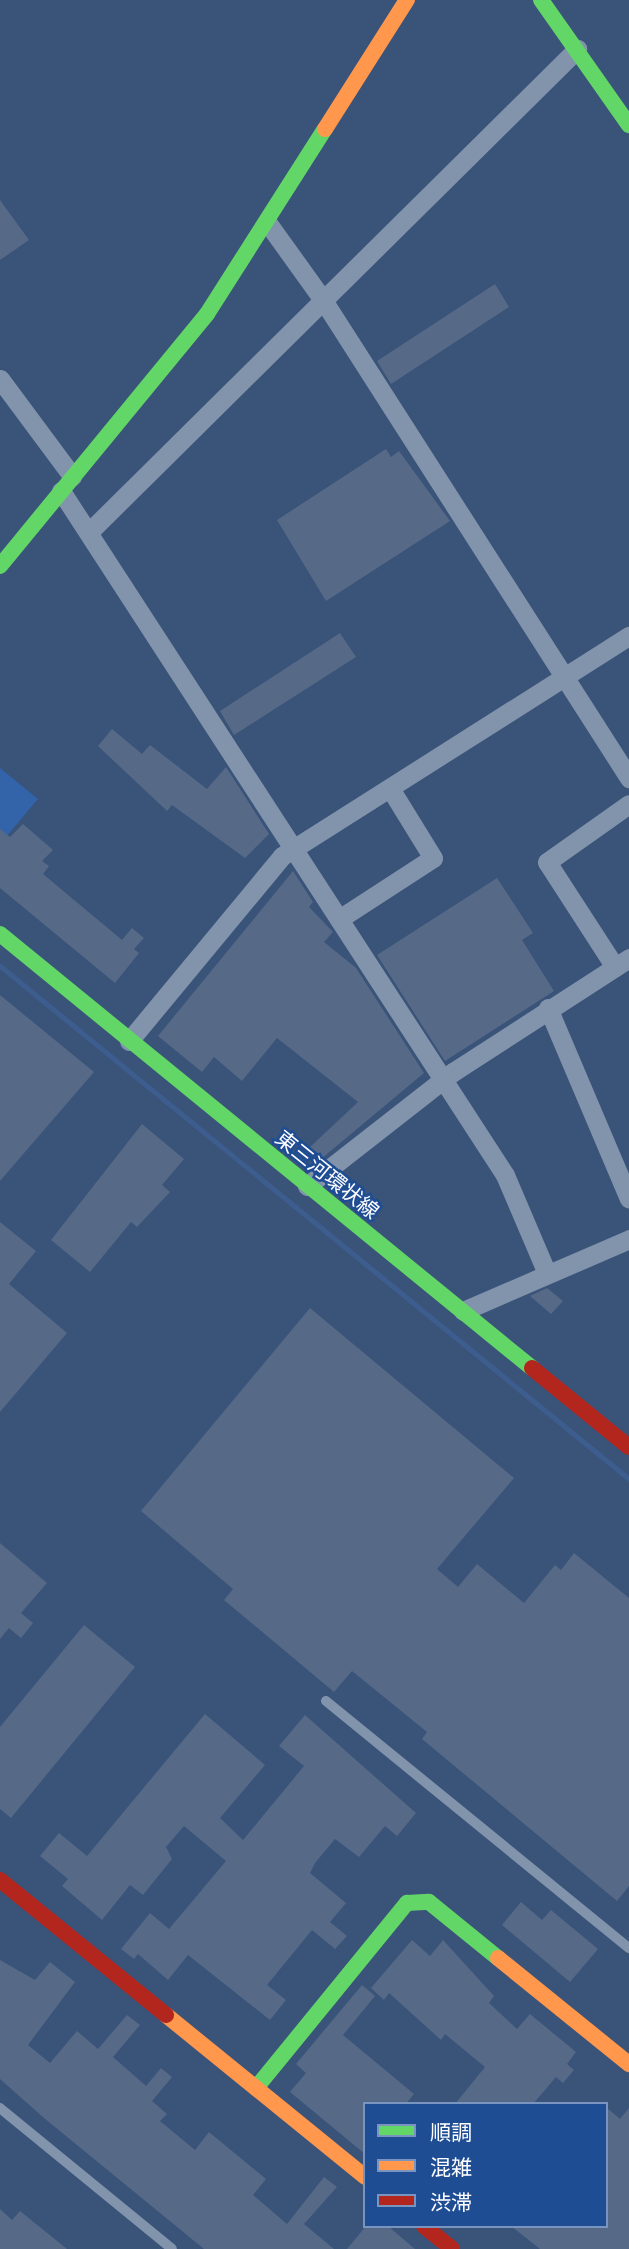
<!DOCTYPE html>
<meta charset="utf-8">
<style>
body{margin:0}
#map{position:relative;width:629px;height:2249px;overflow:hidden;background:#3a5379;font-family:Rubik,"Noto Sans JP",sans-serif}
div>[style]{position:absolute}
[style*='--x']{left:calc(var(--x)*1px);top:calc(var(--y)*1px);width:calc(var(--w)*1px);rotate:calc(var(--a)*1deg)}
.green>*{inset:0;background:#3363a9}
.stream>*{height:5px;margin:-2.5px;padding:0 2.5px;transform-origin:2.5px;border-radius:2.5px;background:#3e5d8f}
.building>*{inset:0;background:#566a88}
.lane>*{height:10px;margin:-5px;padding:0 5px;transform-origin:5px;border-radius:5px;background:#8294ab}
.street>*{height:19px;margin:-9.5px;padding:0 9.5px;transform-origin:9.5px;border-radius:9.5px;background:#8294ab}
.fast>*{height:16px;margin:-8px;padding:0 8px;transform-origin:8px;border-radius:8px;background:#63d668}
.slow>*{height:16px;margin:-8px;padding:0 8px;transform-origin:8px;border-radius:8px;background:#ff974d}
.jam>*{height:16px;margin:-8px;padding:0 8px;transform-origin:8px;border-radius:8px;background:#b3261e}
span{translate:-50% -50%;white-space:nowrap;text-align:center;line-height:1.15;-webkit-text-stroke:5px #1f4d94;paint-order:stroke}
.street-label{font-size:21px;color:#fff}
.legend{position:absolute;left:363px;top:2102px;width:245px;height:126px;box-sizing:border-box;background:#1f4d94;border:2px solid #7994bf;margin:0;padding:9px 12px;list-style:none;font-size:21px;color:#fff}
.legend li{display:flex;align-items:center;gap:14px;height:35px}
.legend b{width:35px;border:2px solid #7994bf}
</style>
<div id="map">
<div class="green">
<div style="clip-path:polygon(0 768px,38px 799px,0 844px)"></div>
</div>
<div class="stream">
<div style="--x:0;--y:966;--w:812;--a:39.2"></div>
</div>
<div class="building">
<div style="clip-path:polygon(0 200px,29px 240px,0 260px)"></div>
<div style="clip-path:polygon(495px 284px,509px 307px,391px 384px,377px 361px)"></div>
<div style="clip-path:polygon(386px 449px,391px 457px,399px 451px,450px 521px,326px 601px,277px 520px)"></div>
<div style="clip-path:polygon(340px 633px,356px 657px,234px 735px,220px 711px)"></div>
<div style="clip-path:polygon(112px 729px,142px 754px,150px 745px,207px 789px,226px 767px,269px 834px,245px 858px,172px 805px,167px 811px,98px 746px)"></div>
<div style="clip-path:polygon(23px 824px,53px 850px,42px 861px,49px 866px,43px 874px,122px 940px,132px 928px,144px 938px,134px 949px,139px 953px,115px 983px,0 888px,0 829px,10px 837px)"></div>
<div style="clip-path:polygon(293px 871px,313px 902px,309px 907px,333px 932px,324px 942px,356px 968px,424px 1073px,321px 1159px,309px 1148px,358px 1102px,277px 1038px,242px 1081px,214px 1057px,202px 1072px,158px 1036px)"></div>
<div style="clip-path:polygon(497px 878px,533px 933px,522px 940px,554px 991px,445px 1061px,377px 955px)"></div>
<div style="clip-path:polygon(0 995px,94px 1072px,0 1181px)"></div>
<div style="clip-path:polygon(142px 1124px,184px 1159px,162px 1185px,170px 1192px,137px 1227px,131px 1222px,90px 1272px,51px 1240px)"></div>
<div style="clip-path:polygon(0 1222px,36px 1251px,9px 1284px,67px 1333px,0 1412px)"></div>
<div style="clip-path:polygon(547px 1288px,563px 1301px,551px 1314px,530px 1296px)"></div>
<div style="clip-path:polygon(310px 1308px,514px 1478px,437px 1569px,458px 1587px,477px 1564px,524px 1603px,555px 1565px,561px 1570px,574px 1553px,629px 1598px,629px 1886px,617px 1901px,422px 1739px,427px 1732px,352px 1671px,334px 1692px,224px 1600px,233px 1589px,141px 1511px)"></div>
<div style="clip-path:polygon(0 1543px,47px 1583px,21px 1613px,33px 1623px,21px 1638px,9px 1628px,0 1639px)"></div>
<div style="clip-path:polygon(84px 1625px,135px 1667px,11px 1818px,0 1809px,0 1727px)"></div>
<div style="clip-path:polygon(205px 1714px,265px 1765px,220px 1818px,243px 1840px,304px 1766px,279px 1746px,305px 1715px,416px 1813px,397px 1836px,385px 1826px,359px 1857px,335px 1839px,315px 1863px,310px 1873px,346px 1903px,330px 1922px,347px 1936px,335px 1949px,312px 1930px,267px 1985px,286px 2000px,270px 2020px,188px 1955px,168px 1980px,138px 1954px,134px 1959px,121px 1949px,150px 1913px,169px 1929px,226px 1861px,184px 1826px,166px 1847px,172px 1859px,143px 1895px,130px 1885px,102px 1920px,62px 1886px,68px 1879px,40px 1856px,59px 1833px,87px 1856px)"></div>
<div style="clip-path:polygon(521px 1902px,542px 1920px,551px 1910px,598px 1949px,570px 1982px,502px 1925px)"></div>
<div style="clip-path:polygon(412px 1940px,430px 1956px,443px 1940px,494px 1996px,489px 2003px,517px 2029px,530px 2014px,576px 2052px,567px 2064px,574px 2070px,563px 2083px,556px 2077px,533px 2104px,455px 2104px,485px 2067px,445px 2034px,441px 2040px,389px 1993px,384px 2000px,371px 1988px)"></div>
<div style="clip-path:polygon(0 1960px,35px 1980px,50px 1962px,75px 1982px,28px 2045px,50px 2063px,77px 2031px,98px 2049px,127px 2015px,140px 2025px,113px 2057px,146px 2086px,161px 2068px,172px 2077px,152px 2101px,167px 2114px,160px 2121px,195px 2150px,209px 2132px,266px 2179px,253px 2195px,287px 2224px,324px 2177px,337px 2187px,304px 2224px,334px 2249px,204px 2249px,44px 2118px,0 2079px)"></div>
<div style="clip-path:polygon(362px 1985px,375px 1996px,343px 2035px,414px 2094px,406px 2104px,365px 2104px,365px 2154px,290px 2092px,306px 2073px,296px 2064px)"></div>
<div style="clip-path:polygon(606px 2107px,620px 2119px,629px 2108px,629px 2249px,540px 2249px,511px 2226px,606px 2226px)"></div>
<div style="clip-path:polygon(0 2209px,12px 2220px,20px 2211px,67px 2249px,0 2249px)"></div>
<div style="clip-path:polygon(366px 2226px,388px 2226px,415px 2249px,347px 2249px)"></div>
</div>
<div class="lane">
<div style="--x:326;--y:1701;--w:391;--a:39.2"></div>
<div style="--x:0;--y:2108;--w:222;--a:39.3"></div>
</div>
<div class="street">
<div style="--x:267;--y:222;--w:96;--a:54.3"></div>
<div style="--x:323;--y:300;--w:568;--a:57.37"></div>
<div style="--x:0;--y:379;--w:121;--a:53.4"></div>
<div style="--x:61;--y:491;--w:815;--a:57.01"></div>
<div style="--x:505;--y:1175;--w:104;--a:66.9"></div>
<div style="--x:89;--y:532;--w:687;--a:-44.7"></div>
<div style="--x:339;--y:919;--w:112;--a:-33"></div>
<div style="--x:433;--y:858;--w:82;--a:-121.6"></div>
<div style="--x:615;--y:967;--w:125;--a:-122.9"></div>
<div style="--x:547;--y:862;--w:100;--a:-35.3"></div>
<div style="--x:548;--y:1008;--w:207;--a:67"></div>
<div style="--x:129;--y:1041;--w:240;--a:-50.4"></div>
<div style="--x:282;--y:856;--w:411;--a:-32.4"></div>
<div style="--x:307;--y:1186;--w:185;--a:-38"></div>
<div style="--x:453;--y:1072;--w:210;--a:-32.9"></div>
<div style="--x:463;--y:1311;--w:181;--a:-23.4"></div>
</div>
<div class="fast">
<div style="--x:541;--y:0;--w:153;--a:54.9"></div>
<div style="--x:0;--y:566;--w:326;--a:-50.6"></div>
<div style="--x:207;--y:314;--w:219;--a:-57.5"></div>
<div style="--x:0;--y:934;--w:687;--a:39.21"></div>
<div style="--x:256;--y:2088;--w:239;--a:-50.8"></div>
<div style="--x:407;--y:1903;--w:22;--a:-3"></div>
<div style="--x:429;--y:1902;--w:89;--a:39.1"></div>
</div>
<div class="slow">
<div style="--x:325;--y:129;--w:153;--a:-57.6"></div>
<div style="--x:498;--y:1958;--w:169;--a:39"></div>
<div style="--x:166;--y:2015;--w:257;--a:39.1"></div>
</div>
<div class="jam">
<div style="--x:532;--y:1368;--w:125;--a:39.2"></div>
<div style="--x:0;--y:1880;--w:214;--a:39.1"></div>
<div style="--x:424;--y:2226;--w:36;--a:39"></div>
</div>
<div class="street-label">
<span style="left:327px;top:1175px;rotate:39deg">東三河環状線</span>
</div>
<ul class="legend">
<li><b style="height:9px;background:#63d668"></b>順調</li>
<li><b style="height:9px;background:#ff974d"></b>混雑</li>
<li><b style="height:9px;background:#b3261e"></b>渋滞</li>
</ul>
</div>
